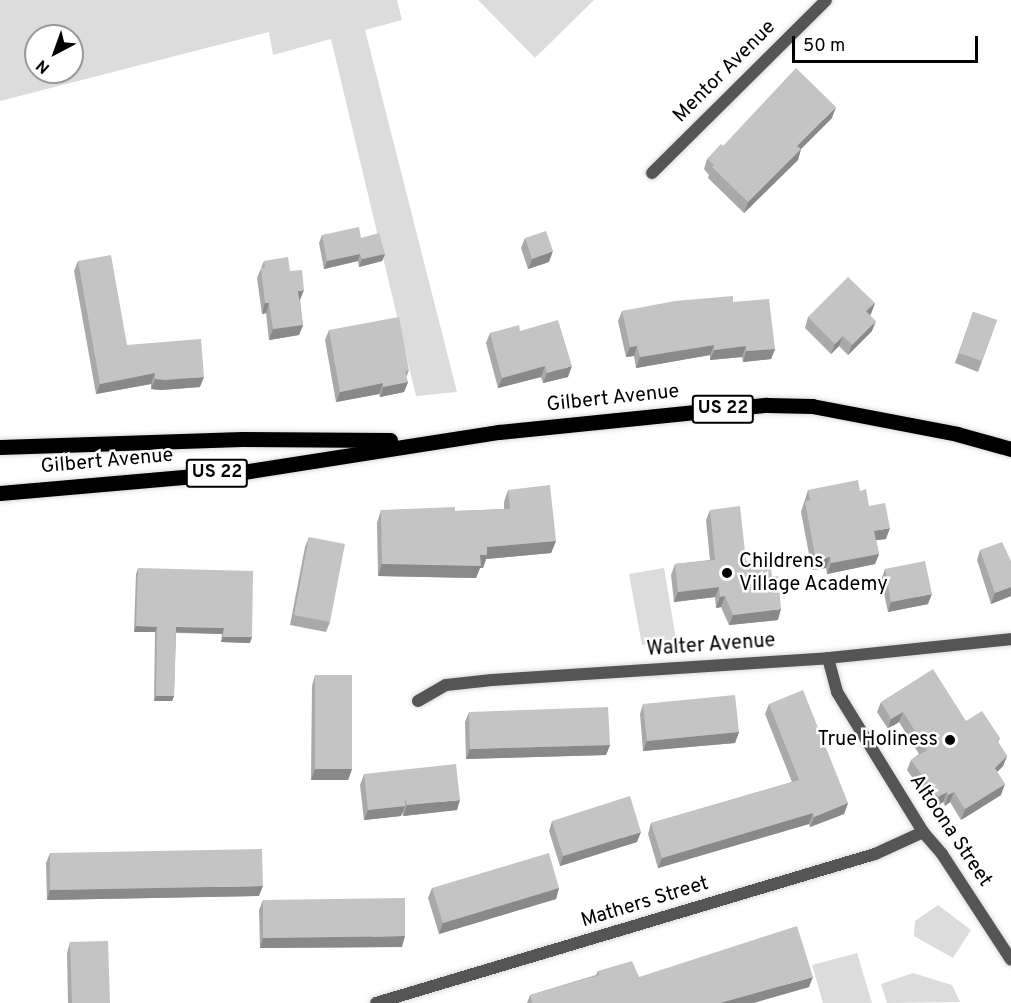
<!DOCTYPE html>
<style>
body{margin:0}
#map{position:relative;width:1011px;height:1003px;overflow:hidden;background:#fff;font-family:Overpass,sans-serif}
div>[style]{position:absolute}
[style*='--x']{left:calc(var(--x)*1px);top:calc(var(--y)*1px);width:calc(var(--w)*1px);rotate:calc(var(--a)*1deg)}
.green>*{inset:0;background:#dcdcdc}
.roads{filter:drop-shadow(0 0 2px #dbdbdb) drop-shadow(0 0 2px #dbdbdb)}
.minor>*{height:12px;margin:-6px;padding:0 6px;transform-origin:6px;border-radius:6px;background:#555}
.primary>*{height:15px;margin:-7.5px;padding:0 7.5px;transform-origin:7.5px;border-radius:7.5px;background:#000}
.wall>*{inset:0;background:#a9a9a9}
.shaded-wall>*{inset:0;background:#898989}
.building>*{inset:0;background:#c4c4c4}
.dots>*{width:16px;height:16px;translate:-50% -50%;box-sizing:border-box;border:3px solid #fff;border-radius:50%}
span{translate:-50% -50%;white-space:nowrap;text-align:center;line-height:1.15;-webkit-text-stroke:5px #fff;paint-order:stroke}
.shield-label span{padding:2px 4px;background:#fff;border:2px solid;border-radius:4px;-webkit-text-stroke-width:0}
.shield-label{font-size:18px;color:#000;font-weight:700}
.street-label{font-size:20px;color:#000}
.poi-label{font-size:20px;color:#000}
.left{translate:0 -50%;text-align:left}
.right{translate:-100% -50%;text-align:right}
.north{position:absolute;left:24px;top:24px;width:60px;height:60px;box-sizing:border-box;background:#fff;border:2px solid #999;border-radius:50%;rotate:221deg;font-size:16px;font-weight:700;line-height:24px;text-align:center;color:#000}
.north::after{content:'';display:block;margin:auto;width:21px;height:27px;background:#000;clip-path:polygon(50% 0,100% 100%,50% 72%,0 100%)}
.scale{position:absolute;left:792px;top:36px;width:186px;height:27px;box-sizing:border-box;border:3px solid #000;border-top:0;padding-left:8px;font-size:18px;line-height:21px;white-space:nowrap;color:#000;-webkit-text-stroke:4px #fff;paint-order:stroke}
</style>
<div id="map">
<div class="green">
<div style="clip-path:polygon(evenodd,0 0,397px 0,402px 20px,365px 30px,457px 392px,416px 396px,331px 39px,273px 55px,269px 32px,0 101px,0 0,36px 36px,72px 36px,72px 72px,36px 72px,36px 36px)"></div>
<div style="clip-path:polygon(478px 0,594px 0,535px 58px)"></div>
<div style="clip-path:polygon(664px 568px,676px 639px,642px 645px,629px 574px)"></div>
<div style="clip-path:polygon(938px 905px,971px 930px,953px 958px,914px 936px,915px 921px)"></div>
<div style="clip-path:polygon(857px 953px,872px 1003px,823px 1003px,812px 965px)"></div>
<div style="clip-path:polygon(913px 973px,952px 985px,960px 1002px,887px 1003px,881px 984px)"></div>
</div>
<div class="roads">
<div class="minor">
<div style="--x:652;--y:173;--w:245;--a:-44.8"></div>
<div style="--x:828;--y:658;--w:35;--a:75"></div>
<div style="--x:837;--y:692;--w:164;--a:58.4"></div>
<div style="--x:923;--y:832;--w:29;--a:49"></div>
<div style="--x:942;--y:854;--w:126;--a:56.9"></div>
<div style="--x:418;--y:701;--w:32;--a:-30"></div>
<div style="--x:446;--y:685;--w:46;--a:-6.2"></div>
<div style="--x:492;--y:680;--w:337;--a:-3.7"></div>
<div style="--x:828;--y:658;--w:184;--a:-5.9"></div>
<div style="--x:376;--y:1003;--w:521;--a:-16.63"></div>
<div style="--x:875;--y:854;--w:53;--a:-24.6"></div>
</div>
<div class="primary">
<div style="--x:0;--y:447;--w:242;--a:-1.9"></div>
<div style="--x:242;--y:439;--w:148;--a:0.4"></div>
<div style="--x:0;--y:493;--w:250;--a:-5"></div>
<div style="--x:249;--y:471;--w:253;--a:-8.9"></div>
<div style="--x:499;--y:432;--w:269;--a:-5.8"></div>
<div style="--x:767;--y:405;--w:45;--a:1.3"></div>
<div style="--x:812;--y:406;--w:148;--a:10.9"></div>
<div style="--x:957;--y:434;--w:56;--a:15.5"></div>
</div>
</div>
<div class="wall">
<div style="clip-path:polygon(832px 118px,801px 149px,798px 160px,744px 213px,708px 178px,709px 175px,704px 169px,707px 159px,723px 146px)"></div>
<div style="clip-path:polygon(322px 235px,361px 238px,385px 254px,382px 261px,359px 267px,358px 261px,324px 269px,319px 243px)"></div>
<div style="clip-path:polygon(525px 238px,549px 262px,528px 269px,521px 248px)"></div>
<div style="clip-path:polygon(78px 261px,127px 345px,200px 387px,161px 390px,151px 389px,151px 384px,96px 394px,74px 271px)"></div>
<div style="clip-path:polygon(264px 261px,290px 271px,300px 300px,303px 325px,299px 335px,269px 340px,266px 313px,262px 314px,257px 278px)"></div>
<div style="clip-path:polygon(733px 302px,775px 349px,771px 359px,743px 362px,742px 357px,710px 360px,710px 355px,636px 368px,634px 356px,626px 357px,618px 321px,622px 311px)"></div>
<div style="clip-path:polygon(875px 303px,870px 315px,872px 331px,848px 355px,839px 346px,831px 354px,805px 328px,808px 317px)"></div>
<div style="clip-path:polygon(973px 312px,997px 320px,978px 372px,955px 363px)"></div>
<div style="clip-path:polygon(329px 330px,409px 370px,406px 378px,408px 382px,404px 392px,380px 397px,379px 394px,336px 402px,325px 340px)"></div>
<div style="clip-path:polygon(520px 331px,568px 377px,543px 383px,541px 377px,498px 388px,486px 343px,490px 333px)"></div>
<div style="clip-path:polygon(508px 490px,556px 541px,551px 553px,486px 559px,483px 568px,480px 568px,476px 578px,378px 576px,377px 523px,381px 510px,455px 511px,504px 509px,504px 502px)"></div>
<div style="clip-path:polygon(808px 490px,860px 491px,886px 539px,876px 540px,879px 554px,875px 564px,827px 574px,826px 568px,812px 570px,801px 512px)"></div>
<div style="clip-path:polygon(710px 510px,746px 561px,778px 620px,729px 625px,721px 607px,716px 608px,715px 597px,674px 602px,671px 575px,675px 564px,710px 560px,706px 520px)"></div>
<div style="clip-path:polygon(309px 537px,330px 622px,326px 632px,290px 625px,305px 547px)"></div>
<div style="clip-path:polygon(980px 550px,1011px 561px,1011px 596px,991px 604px,977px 560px)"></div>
<div style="clip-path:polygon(138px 568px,250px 643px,221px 642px,222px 634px,176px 633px,174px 696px,172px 701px,154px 701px,155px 632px,134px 632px,136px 574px)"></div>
<div style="clip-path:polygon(885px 569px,928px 604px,888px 612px,881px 580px)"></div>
<div style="clip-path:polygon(315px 675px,352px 769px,348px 780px,311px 780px,312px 686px)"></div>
<div style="clip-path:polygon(881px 702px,966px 721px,1000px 738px,998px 742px,1007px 756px,1003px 766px,997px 772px,1001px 795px,961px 820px,950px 802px,945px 806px,943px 802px,934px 808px,907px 770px,911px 760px,919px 754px,899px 722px,888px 729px,877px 712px)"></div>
<div style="clip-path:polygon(643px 704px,739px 732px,735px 743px,643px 751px,640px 714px)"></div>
<div style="clip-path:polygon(769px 704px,848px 803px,844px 814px,810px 827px,809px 824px,658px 868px,648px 834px,651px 823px,792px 782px,765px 714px)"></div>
<div style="clip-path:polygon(469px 712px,610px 745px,606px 755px,466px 759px,465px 722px)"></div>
<div style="clip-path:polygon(364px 774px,457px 810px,403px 816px,402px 812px,401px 816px,364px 820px,360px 785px)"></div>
<div style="clip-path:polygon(552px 821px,637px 842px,560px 866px,549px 831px)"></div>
<div style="clip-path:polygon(50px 853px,259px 896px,47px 900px,46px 863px)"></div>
<div style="clip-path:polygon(432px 888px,559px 888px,556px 899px,439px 934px,428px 898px)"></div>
<div style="clip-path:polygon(263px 900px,402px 947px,260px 948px,259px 910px)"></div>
<div style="clip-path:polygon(70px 942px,110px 1003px,68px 1003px,67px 953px)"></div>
<div style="clip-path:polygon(598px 971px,639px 977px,809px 987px,753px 1003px,527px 1003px,530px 995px,596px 975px)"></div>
</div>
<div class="shaded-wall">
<div style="clip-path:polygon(836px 107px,832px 118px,794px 156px,797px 146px)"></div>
<div style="clip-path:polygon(801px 149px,798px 160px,744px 213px,748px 202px)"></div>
<div style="clip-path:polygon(553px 251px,549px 262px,528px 269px,532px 259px)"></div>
<div style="clip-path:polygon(360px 254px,358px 261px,324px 269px,327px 261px)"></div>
<div style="clip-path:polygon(385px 254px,382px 261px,359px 267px,362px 259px)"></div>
<div style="clip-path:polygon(304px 290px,300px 300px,294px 301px,298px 291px)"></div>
<div style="clip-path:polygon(265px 303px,269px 303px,266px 313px,262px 314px)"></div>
<div style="clip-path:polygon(875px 303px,871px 314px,863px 322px,866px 311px)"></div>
<div style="clip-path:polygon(876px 321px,872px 331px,848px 355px,852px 345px)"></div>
<div style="clip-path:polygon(303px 325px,299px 335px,269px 340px,273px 329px)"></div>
<div style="clip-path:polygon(843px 336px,839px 346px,831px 354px,835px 344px)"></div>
<div style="clip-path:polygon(714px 345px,710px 355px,636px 368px,640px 357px)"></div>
<div style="clip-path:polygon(637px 346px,634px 356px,626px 357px,630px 347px)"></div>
<div style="clip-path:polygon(746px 346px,742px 357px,710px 360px,714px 350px)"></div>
<div style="clip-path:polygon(775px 349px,771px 359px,743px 362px,746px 351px)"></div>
<div style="clip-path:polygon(545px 366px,541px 377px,498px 388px,502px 378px)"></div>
<div style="clip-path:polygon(572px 366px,568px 377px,543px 383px,547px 373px)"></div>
<div style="clip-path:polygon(155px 373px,151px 384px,96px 394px,100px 384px)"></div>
<div style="clip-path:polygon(204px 377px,200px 387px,161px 390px,151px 389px,155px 379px)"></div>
<div style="clip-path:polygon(408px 382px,404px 392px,380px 397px,383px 387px)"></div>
<div style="clip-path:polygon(383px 383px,379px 394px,336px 402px,340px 392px)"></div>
<div style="clip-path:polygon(890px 528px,886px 539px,870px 541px,874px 531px)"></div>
<div style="clip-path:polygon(556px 541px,551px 553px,486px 559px,483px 568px,480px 568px,476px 578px,378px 576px,382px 564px,480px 555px,487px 547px)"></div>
<div style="clip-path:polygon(879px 554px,875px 564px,827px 574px,831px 563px)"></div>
<div style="clip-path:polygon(830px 557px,826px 568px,812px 570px,816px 560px)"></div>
<div style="clip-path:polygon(719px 587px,715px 597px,674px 602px,678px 592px)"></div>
<div style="clip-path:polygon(1011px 587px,1011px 596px,991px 604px,995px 593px)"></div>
<div style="clip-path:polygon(932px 594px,928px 604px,888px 612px,891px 602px)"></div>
<div style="clip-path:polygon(725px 596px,721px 607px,716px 608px,720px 597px)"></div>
<div style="clip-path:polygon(781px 609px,778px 620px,729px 625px,733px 615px)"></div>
<div style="clip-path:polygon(136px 626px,157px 627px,155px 632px,134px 632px)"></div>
<div style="clip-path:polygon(176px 627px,224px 628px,222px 634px,174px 632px)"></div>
<div style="clip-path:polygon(223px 637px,252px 637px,250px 643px,221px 642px)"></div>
<div style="clip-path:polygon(156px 696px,174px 696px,172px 701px,154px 701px)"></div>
<div style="clip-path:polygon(903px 712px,899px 722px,888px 729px,891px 719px)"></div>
<div style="clip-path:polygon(739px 732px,735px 743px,643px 751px,647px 741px)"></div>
<div style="clip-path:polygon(610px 745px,606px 755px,466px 759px,470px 749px)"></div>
<div style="clip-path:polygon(1007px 756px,1003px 766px,991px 778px,995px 768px)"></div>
<div style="clip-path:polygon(315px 769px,352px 769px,348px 780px,311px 780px)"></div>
<div style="clip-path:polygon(1005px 784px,1001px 795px,961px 820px,965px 809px)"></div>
<div style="clip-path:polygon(947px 792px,943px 802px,934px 808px,938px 797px)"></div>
<div style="clip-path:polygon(954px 792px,950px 802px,945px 806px,948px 795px)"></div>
<div style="clip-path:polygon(460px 800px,457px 810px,403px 816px,407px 805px)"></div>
<div style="clip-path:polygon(848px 803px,844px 814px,810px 827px,814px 817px)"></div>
<div style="clip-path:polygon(405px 806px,401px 816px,364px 820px,368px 810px)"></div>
<div style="clip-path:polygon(813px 813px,809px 824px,658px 868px,662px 858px)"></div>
<div style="clip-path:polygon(641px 832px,637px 842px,560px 866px,563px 856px)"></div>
<div style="clip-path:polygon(263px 886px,259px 896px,47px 900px,50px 890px)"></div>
<div style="clip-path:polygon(559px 888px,556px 899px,439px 934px,443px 923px)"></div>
<div style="clip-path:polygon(405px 936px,402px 947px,260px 948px,263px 938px)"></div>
<div style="clip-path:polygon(813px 977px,809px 987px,753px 1003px,720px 1003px)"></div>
</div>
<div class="building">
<div style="clip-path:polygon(796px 68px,836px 107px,797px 146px,801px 149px,748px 202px,712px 167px,714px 165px,707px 159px,721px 144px,723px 146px)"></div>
<div style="clip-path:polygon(359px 227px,361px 238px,379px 233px,385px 254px,362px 259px,360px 254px,327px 261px,322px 235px)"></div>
<div style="clip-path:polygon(546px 231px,553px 251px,532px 259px,525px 238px)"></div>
<div style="clip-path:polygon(111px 255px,127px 345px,201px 339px,204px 377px,165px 380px,155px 379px,155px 373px,100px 384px,78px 261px)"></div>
<div style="clip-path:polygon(288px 257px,290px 271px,302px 270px,304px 290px,298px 291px,303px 325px,273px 329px,269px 303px,265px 303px,261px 268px,265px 267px,264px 261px)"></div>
<div style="clip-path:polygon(848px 277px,875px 303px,866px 311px,876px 321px,852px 345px,843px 336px,835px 344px,808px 317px)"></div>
<div style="clip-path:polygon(733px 296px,733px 302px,769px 299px,775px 349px,746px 351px,746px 346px,714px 350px,714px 345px,640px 357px,637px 346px,630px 347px,622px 311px,675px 301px)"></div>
<div style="clip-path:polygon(973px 312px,997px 320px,982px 361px,959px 353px)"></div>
<div style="clip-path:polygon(399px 317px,409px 370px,405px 371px,408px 382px,383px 387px,383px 383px,340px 392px,329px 330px)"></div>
<div style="clip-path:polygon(558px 320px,572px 366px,547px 373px,545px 366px,502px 378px,490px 333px,519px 325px,520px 331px)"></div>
<div style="clip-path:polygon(858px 480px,860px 491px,866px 489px,869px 506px,885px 503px,890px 528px,874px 531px,879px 554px,831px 563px,830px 557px,816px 560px,805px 502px,810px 500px,808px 490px)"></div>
<div style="clip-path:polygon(550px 485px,556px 541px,487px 547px,487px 555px,480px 555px,481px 566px,382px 564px,381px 510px,455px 507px,455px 511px,510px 509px,508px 490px)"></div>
<div style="clip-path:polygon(740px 506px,746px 561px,770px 558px,772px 577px,778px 576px,781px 609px,733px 615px,725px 596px,720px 597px,719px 587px,678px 592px,675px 564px,715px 560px,710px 510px)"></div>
<div style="clip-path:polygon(309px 537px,345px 544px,330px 622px,294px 615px)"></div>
<div style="clip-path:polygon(1002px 542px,1011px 561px,1011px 587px,995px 593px,980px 550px)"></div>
<div style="clip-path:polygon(925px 561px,932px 594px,891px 602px,885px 569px)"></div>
<div style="clip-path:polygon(138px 568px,253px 571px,252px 637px,223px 637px,224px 628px,176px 627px,174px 696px,156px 696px,157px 627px,136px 626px)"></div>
<div style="clip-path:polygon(933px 669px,966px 721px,982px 711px,1000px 738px,997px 740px,1007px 756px,995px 768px,1005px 784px,965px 809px,954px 792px,948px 795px,947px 792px,938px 797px,911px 760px,927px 750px,903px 712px,891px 719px,881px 702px)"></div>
<div style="clip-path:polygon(315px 675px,352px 675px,352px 769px,315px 769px)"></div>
<div style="clip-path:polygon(803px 690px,848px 803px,814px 817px,813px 813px,662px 858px,651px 823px,799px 780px,769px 704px)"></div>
<div style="clip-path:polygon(735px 695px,739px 732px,647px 741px,643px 704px)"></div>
<div style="clip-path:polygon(608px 707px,610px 745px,470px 749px,469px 712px)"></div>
<div style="clip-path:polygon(456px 764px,460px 800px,407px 805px,405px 798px,405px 806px,368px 810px,364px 774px)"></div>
<div style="clip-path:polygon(630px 796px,641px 832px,563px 856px,552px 821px)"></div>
<div style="clip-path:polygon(262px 849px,263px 886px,50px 890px,50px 853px)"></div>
<div style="clip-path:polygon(549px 853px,559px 888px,443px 923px,432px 888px)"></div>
<div style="clip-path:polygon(405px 898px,405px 936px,263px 938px,263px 900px)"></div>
<div style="clip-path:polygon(797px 926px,813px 977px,720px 1003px,532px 1003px,530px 995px,599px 975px,598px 971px,632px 961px,639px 977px)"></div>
<div style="clip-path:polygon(108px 941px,110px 1003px,72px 1003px,70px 942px)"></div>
</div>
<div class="dots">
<div style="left:727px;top:573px;background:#000"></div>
<div style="left:950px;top:740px;background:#000"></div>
</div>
<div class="shield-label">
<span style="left:723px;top:409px">US 22</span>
<span style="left:217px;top:473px">US 22</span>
</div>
<div class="street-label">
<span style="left:725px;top:72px;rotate:-45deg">Mentor Avenue</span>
<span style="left:613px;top:399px;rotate:-6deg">Gilbert Avenue</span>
<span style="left:107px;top:462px;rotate:-5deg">Gilbert Avenue</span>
<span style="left:711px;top:646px;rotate:-4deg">Walter Avenue</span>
<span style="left:950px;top:831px;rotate:56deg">Altoona Street</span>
<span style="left:645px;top:903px;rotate:-17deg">Mathers Street</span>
</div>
<div class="poi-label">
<span class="left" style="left:739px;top:574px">Childrens<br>Village Academy</span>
<span class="right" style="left:938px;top:740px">True Holiness</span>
</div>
<div class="north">N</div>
<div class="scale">50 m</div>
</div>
